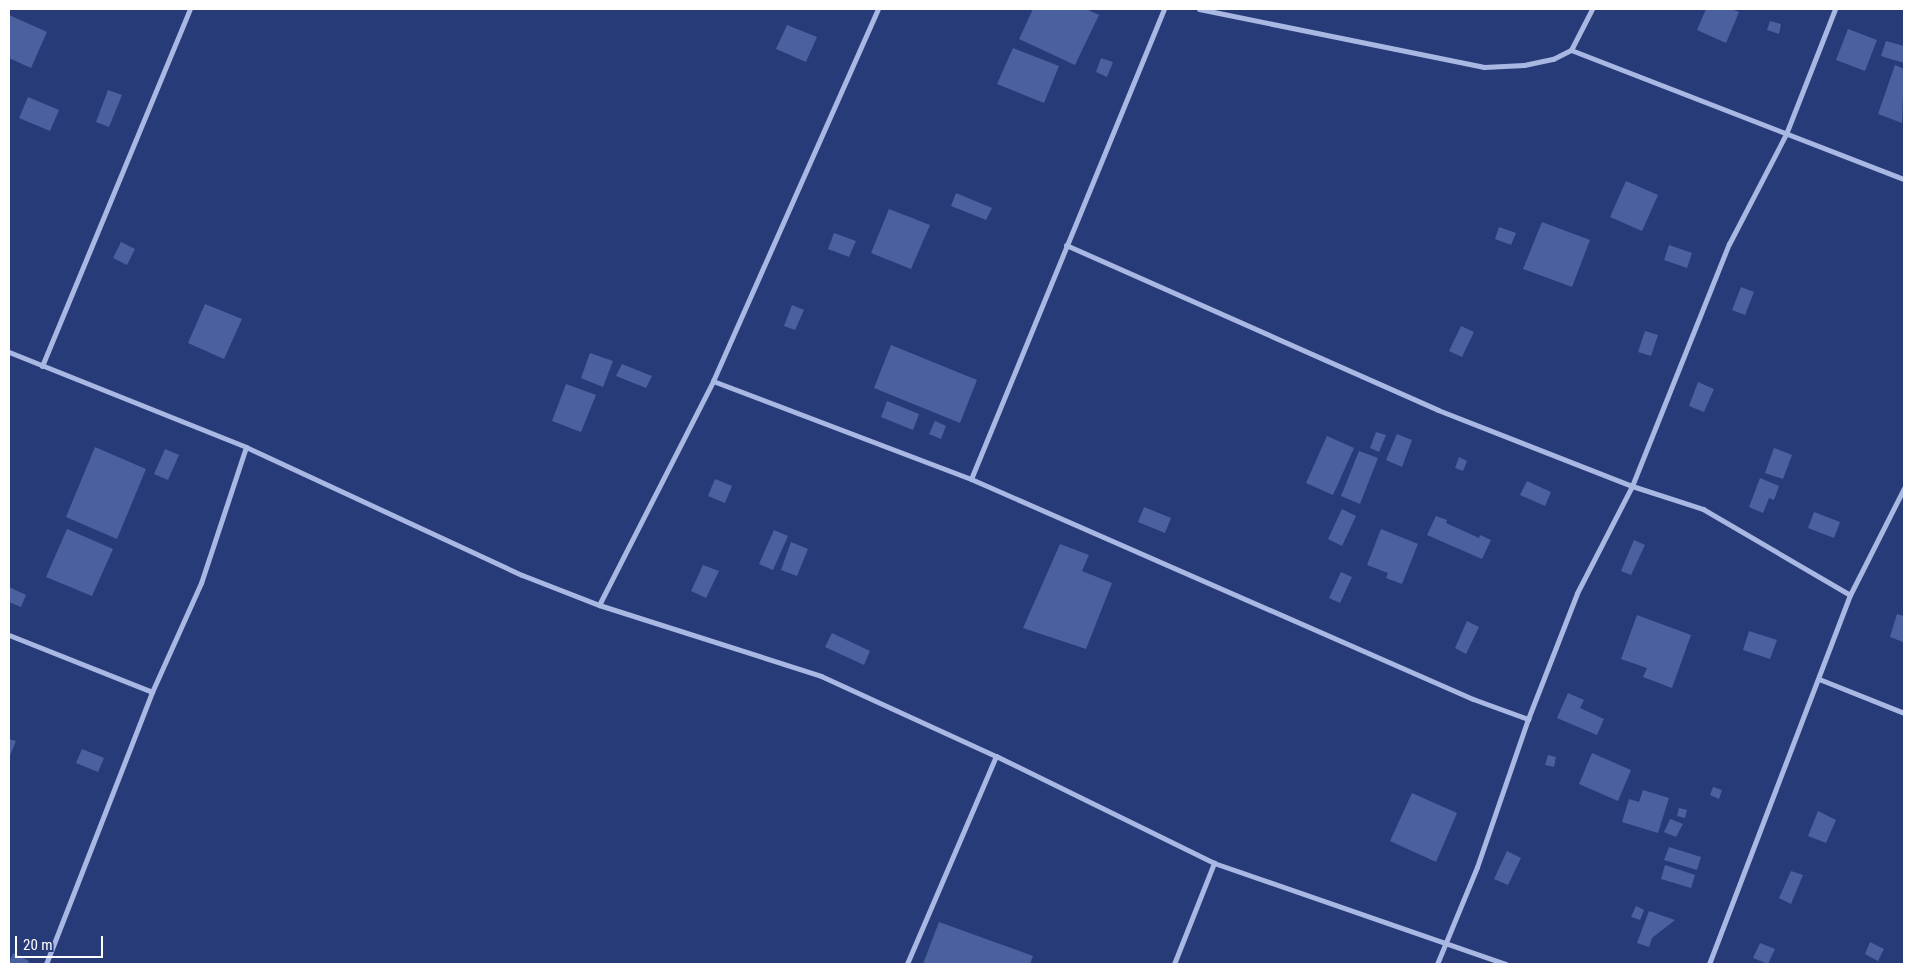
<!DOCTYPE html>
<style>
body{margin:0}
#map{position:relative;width:1913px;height:973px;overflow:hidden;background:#273b78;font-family:"Roboto Condensed",sans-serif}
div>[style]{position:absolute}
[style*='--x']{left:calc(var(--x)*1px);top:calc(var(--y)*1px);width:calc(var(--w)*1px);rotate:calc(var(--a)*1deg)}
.building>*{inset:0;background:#4b619f}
.street>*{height:5px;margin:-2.5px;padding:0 2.5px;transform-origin:2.5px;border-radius:2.5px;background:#a9b8e3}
span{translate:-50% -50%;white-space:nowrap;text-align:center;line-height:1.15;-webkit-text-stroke:5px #273b78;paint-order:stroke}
.frame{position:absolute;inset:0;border:10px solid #fff;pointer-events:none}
.scale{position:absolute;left:15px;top:936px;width:88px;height:22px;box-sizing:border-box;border:2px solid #fff;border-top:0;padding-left:6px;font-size:15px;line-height:18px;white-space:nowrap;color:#fff;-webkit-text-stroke:4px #273b78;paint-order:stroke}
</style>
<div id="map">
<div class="building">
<div style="clip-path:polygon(1033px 9px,1086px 9px,1099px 15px,1075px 65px,1019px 39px)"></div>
<div style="clip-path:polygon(1706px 9px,1731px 9px,1739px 12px,1726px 43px,1697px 30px)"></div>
<div style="clip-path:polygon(9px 15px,47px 32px,31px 68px,9px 58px)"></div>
<div style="clip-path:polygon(1770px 21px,1781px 24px,1779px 34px,1767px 30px)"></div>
<div style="clip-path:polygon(787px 25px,817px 37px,806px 62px,776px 49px)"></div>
<div style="clip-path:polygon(1848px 29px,1877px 40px,1865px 71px,1836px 60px)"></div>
<div style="clip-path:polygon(1886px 41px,1904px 46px,1904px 63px,1881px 56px)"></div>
<div style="clip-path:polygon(1013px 48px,1059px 66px,1044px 103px,997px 84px)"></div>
<div style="clip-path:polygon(1101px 58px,1113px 62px,1107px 77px,1096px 72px)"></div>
<div style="clip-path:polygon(1895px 65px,1904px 69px,1902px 123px,1878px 114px)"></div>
<div style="clip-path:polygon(108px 90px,122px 95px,109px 127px,96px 122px)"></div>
<div style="clip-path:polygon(28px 97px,59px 110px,50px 131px,19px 118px)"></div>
<div style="clip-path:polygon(1626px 181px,1658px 195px,1642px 231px,1610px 217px)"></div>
<div style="clip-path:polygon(956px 193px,992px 208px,986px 220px,951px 206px)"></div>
<div style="clip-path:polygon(889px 209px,930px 225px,911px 269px,871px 253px)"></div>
<div style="clip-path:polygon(1542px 222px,1590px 240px,1572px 287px,1523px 269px)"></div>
<div style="clip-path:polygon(1499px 227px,1516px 233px,1511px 245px,1495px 239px)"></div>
<div style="clip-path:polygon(834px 233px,856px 241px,849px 257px,828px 249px)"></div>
<div style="clip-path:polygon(121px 242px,135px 249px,127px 265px,113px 258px)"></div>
<div style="clip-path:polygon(1669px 245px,1692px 253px,1687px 268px,1664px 260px)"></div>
<div style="clip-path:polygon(1741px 287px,1754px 292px,1745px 315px,1732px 310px)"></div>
<div style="clip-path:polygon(205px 304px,242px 319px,224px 359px,188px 343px)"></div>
<div style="clip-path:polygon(792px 305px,804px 310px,795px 330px,784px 326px)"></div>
<div style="clip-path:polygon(1461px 326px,1474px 332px,1462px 357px,1449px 351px)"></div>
<div style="clip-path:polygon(1645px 331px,1658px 335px,1651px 356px,1638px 352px)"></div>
<div style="clip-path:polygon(891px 345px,977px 380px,960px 423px,874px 388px)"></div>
<div style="clip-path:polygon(590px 353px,613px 361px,603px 387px,581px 378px)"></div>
<div style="clip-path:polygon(622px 364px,652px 376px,646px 388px,616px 376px)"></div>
<div style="clip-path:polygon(1698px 382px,1714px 389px,1704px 412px,1689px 406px)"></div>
<div style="clip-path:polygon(566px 384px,596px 395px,581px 432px,552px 421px)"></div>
<div style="clip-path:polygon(887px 401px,919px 414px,913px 430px,881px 417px)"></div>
<div style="clip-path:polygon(935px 421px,946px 426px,941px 439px,929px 434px)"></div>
<div style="clip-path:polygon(1376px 432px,1386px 435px,1379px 452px,1370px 448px)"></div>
<div style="clip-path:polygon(1397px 434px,1412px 440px,1402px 467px,1386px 460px)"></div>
<div style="clip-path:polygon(1327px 436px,1354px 448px,1333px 495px,1306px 483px)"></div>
<div style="clip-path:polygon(95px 447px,146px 469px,117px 539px,66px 517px)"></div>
<div style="clip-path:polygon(1774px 448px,1792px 455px,1783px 479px,1765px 473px)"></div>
<div style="clip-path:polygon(165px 449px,179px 455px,168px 480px,154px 474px)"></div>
<div style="clip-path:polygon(1359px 451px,1378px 458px,1360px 504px,1341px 496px)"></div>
<div style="clip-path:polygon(1459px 457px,1467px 461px,1463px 471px,1455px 468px)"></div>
<div style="clip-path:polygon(1760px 478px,1779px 486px,1774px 500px,1769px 498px,1763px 513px,1749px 507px)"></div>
<div style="clip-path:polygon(715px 479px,732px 486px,725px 503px,708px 496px)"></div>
<div style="clip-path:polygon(1527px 481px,1551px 492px,1545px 506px,1520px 495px)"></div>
<div style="clip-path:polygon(1144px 507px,1171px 518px,1165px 533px,1138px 522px)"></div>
<div style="clip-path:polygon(1342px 509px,1356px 516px,1342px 546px,1328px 539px)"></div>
<div style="clip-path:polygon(1814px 512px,1840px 522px,1834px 538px,1808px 528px)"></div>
<div style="clip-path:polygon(1436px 516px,1447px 520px,1446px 523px,1479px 538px,1480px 535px,1491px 540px,1482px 559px,1427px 535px)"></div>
<div style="clip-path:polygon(67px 529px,113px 549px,92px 596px,46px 577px)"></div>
<div style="clip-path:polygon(1381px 529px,1418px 544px,1402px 584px,1386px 578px,1388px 573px,1367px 565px)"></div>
<div style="clip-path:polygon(774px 530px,788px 536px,773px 570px,759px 564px)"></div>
<div style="clip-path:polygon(1634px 540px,1645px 545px,1631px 575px,1621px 571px)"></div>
<div style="clip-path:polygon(791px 542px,808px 549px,797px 576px,781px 570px)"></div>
<div style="clip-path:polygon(1060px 544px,1089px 555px,1082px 571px,1112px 583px,1086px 649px,1023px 628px)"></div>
<div style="clip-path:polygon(703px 565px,719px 571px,706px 598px,691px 591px)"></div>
<div style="clip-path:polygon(1341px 572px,1352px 577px,1340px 603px,1329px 598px)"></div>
<div style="clip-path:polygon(9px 587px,26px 595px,21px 607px,9px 602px)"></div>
<div style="clip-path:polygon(1897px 614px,1904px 616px,1903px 642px,1890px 637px)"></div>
<div style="clip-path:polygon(1637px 615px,1691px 635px,1672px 688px,1643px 677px,1647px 668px,1621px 659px)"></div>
<div style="clip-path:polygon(1467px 621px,1479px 627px,1466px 654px,1455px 648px)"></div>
<div style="clip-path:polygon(1749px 631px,1777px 640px,1770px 659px,1743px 650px)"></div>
<div style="clip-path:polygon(832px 633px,870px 651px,864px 665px,825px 647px)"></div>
<div style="clip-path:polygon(1568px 693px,1584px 700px,1580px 708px,1604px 719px,1597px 735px,1557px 718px)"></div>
<div style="clip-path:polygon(9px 739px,16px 741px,9px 758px)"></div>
<div style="clip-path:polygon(82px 749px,104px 758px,98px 772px,76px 763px)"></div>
<div style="clip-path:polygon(1592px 753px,1631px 770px,1618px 801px,1579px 784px)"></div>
<div style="clip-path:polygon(1548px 755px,1556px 757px,1554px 767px,1545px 765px)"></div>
<div style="clip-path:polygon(1713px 787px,1722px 790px,1719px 799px,1710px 795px)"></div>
<div style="clip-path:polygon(1643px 790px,1669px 798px,1658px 833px,1622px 822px,1629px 799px,1639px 802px)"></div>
<div style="clip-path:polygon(1412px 793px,1457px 813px,1436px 862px,1390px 841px)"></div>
<div style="clip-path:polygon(1679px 808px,1687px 810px,1685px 818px,1677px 816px)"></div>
<div style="clip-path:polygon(1818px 811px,1836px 820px,1826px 843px,1808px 836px)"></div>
<div style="clip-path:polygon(1670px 819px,1683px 824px,1676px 837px,1664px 832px)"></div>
<div style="clip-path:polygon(1669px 847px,1701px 857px,1697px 870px,1664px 860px)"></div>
<div style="clip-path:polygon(1507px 851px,1521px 858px,1508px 885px,1494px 879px)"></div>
<div style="clip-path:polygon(1665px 865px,1695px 875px,1691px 888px,1661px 879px)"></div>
<div style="clip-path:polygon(1791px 871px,1803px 875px,1791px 904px,1779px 898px)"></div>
<div style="clip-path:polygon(1636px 906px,1644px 910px,1640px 920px,1631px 917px)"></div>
<div style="clip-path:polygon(1649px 911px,1675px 920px,1652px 938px,1649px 947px,1637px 943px)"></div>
<div style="clip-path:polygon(939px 922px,1033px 956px,1030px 964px,923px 964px)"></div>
<div style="clip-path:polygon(1870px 942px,1884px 949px,1878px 961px,1865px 954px)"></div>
<div style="clip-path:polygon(1760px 943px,1775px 949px,1768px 964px,1753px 958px)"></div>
<div style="clip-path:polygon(13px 953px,29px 961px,28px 964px,9px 964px)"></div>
</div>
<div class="street">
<div style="--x:1199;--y:9;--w:291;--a:11.5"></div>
<div style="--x:1484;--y:67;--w:40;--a:-2.9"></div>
<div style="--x:1524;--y:65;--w:30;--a:-12"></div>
<div style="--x:1553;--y:59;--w:20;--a:-27"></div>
<div style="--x:1571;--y:50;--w:46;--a:-62.9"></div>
<div style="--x:1571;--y:50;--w:357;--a:21.2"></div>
<div style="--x:1066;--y:245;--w:407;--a:23.9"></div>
<div style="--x:1438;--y:410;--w:208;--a:21.4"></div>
<div style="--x:1632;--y:486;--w:75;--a:17.9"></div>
<div style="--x:1703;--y:509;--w:170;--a:30.3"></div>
<div style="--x:9;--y:352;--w:255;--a:21.8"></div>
<div style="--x:246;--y:447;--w:304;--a:24.9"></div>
<div style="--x:522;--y:575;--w:83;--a:21.3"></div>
<div style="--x:599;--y:605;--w:233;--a:17.7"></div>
<div style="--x:821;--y:676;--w:192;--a:24.6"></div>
<div style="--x:996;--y:756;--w:226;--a:113.2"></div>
<div style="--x:42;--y:366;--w:386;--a:-67.5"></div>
<div style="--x:713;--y:381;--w:276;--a:20.8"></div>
<div style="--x:971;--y:479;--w:548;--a:23.67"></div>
<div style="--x:1473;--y:699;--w:59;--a:20"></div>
<div style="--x:971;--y:479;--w:508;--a:-67.68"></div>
<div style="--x:599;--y:605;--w:251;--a:-63"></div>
<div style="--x:713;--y:381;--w:407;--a:-66.1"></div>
<div style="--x:9;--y:635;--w:154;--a:21.7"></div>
<div style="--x:1819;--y:679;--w:92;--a:21.8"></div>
<div style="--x:996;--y:756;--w:243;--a:26.1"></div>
<div style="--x:1214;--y:863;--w:309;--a:19.1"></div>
<div style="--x:46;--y:964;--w:292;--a:-68.7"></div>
<div style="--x:152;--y:692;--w:120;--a:-65.8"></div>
<div style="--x:201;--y:583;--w:143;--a:-71.7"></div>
<div style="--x:1174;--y:964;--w:109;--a:-68.4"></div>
<div style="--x:1437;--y:964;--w:105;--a:-67.6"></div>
<div style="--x:1477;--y:867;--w:157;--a:-71"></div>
<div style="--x:1528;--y:719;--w:135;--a:-68.7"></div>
<div style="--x:1577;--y:593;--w:120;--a:-62.8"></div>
<div style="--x:1632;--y:486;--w:261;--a:-68.2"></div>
<div style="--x:1729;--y:244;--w:124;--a:-62.6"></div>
<div style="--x:1786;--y:134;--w:134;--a:-68.6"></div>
<div style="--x:1709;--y:964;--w:395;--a:-69.1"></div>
<div style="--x:1850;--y:595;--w:120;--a:-63.2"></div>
</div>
<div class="frame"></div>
<div class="scale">20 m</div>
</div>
